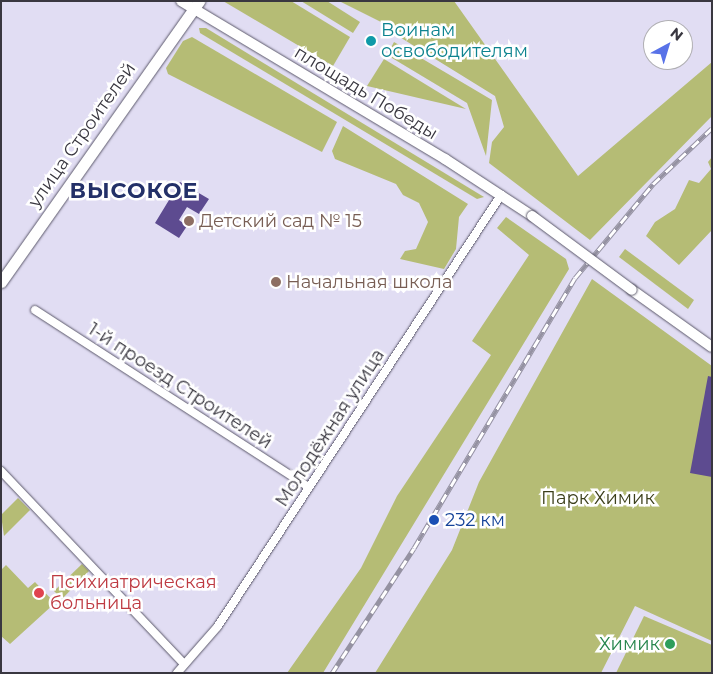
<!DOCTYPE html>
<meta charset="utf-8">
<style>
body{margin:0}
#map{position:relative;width:713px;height:674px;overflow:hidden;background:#e1ddf3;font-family:Montserrat,sans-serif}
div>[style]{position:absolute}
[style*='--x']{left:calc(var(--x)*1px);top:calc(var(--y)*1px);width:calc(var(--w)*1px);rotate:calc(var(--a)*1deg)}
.green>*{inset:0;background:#b5bc75}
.building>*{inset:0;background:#5d4b90}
.roads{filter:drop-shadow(0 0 1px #5c596b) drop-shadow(0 0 1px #5c596b)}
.minor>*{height:8px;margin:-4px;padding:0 4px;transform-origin:4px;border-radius:4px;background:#fff}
.tertiary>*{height:10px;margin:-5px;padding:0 5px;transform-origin:5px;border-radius:5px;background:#fff}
.secondary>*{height:11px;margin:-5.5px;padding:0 5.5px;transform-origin:5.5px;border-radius:5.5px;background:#fff}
.rail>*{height:5px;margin-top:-2.5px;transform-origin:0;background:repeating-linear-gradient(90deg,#fff 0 9px,#9592a2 0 18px);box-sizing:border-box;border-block:1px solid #9592a2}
.bridges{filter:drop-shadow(0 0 1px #5c596b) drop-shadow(0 0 1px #5c596b)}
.tertiary-bridge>*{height:10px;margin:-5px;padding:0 5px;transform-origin:5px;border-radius:5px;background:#fff}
.dots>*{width:14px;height:14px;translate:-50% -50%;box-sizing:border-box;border:2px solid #fff;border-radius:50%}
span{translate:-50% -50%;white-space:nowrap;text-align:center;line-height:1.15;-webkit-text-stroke:5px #fff;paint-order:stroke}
.culture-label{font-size:18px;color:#0d838f}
.left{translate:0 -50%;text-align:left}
.street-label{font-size:18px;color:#393740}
.education-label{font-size:18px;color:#785e54}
.park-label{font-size:18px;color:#3c3f1b}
.transit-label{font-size:18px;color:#164399}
.health-label{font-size:18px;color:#be3a42}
.leisure-label{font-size:18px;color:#27864d}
.right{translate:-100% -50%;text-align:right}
.district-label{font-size:22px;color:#233068;font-weight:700;letter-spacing:1px}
.frame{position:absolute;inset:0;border:2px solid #393740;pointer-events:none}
.north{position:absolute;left:643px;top:20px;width:50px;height:50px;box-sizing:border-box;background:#fff;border:1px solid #b0afb3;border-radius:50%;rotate:39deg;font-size:14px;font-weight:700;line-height:20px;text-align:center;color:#393740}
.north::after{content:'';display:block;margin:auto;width:18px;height:22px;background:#5872e8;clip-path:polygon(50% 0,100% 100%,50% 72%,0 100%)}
</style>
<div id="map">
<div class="green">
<div style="clip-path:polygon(223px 1px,291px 1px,350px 37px,333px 66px)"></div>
<div style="clip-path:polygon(301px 1px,327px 1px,360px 22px,353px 33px)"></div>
<div style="clip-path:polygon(339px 1px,454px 1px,578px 176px,712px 62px,712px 116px,590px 240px,489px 163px,492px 142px,504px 127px,495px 96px,398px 36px,383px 23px)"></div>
<div style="clip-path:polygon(199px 28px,206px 28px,484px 197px,477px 199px,200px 33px)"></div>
<div style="clip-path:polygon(192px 37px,337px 122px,322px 152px,168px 74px,166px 68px,183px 41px)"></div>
<div style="clip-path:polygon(394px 42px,492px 100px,486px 156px,467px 103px,387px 55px)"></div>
<div style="clip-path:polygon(384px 59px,466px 109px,367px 86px)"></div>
<div style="clip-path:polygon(343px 126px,468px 204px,459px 217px,456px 249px,444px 269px,400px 259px,405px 251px,416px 249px,428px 222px,419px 203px,403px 195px,396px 184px,335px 159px,332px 151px)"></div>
<div style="clip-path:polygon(712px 157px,712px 230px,679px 265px,646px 236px,655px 222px,675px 209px,689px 180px,699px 183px,711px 169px,708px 162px)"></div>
<div style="clip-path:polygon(506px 217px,566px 259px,569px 269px,323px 673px,287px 673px,361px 568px,397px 496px,491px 355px,472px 341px,529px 255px,497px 228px)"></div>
<div style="clip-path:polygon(625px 249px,694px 300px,688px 309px,619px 257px)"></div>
<div style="clip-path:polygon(592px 279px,712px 366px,712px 641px,635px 606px,601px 673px,375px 673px,452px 550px,479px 482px)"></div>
<div style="clip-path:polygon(18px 498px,30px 510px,4px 536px,1px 515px)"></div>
<div style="clip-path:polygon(82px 564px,89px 571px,62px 599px,54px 591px)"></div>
<div style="clip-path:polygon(6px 565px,28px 588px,35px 582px,55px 603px,10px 644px,1px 636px,1px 570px)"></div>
<div style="clip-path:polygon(644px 616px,712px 645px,712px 673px,616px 673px)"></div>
</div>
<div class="building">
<div style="clip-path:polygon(180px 182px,209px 199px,199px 214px,187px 207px,179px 220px,187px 226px,179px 238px,155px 223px)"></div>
<div style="clip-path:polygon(708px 376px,712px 377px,712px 477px,690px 473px)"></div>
</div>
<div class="roads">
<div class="minor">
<div style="--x:35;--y:310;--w:326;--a:32.9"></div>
<div style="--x:1;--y:471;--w:266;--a:46.5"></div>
<div style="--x:177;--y:673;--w:62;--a:-48.9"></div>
<div style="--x:218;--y:626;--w:516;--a:-56.71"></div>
</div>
<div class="tertiary">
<div style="--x:181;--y:1;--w:308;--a:30.9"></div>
<div style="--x:445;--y:159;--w:104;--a:33.2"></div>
<div style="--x:632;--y:290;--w:98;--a:35.5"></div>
</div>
<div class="secondary">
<div style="--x:1;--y:282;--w:344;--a:-54.8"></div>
</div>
</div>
<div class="rail">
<div style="--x:332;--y:673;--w:149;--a:-56.7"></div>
<div style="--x:414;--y:548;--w:314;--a:-59.2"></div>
<div style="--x:575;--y:278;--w:122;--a:-50.3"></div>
<div style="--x:653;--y:184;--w:81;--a:-43.5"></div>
</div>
<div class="bridges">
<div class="tertiary-bridge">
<div style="--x:532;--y:216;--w:124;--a:36.5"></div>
</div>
</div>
<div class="dots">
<div style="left:371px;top:41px;background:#0f9aa8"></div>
<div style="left:189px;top:221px;background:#8d6e63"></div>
<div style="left:276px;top:282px;background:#8d6e63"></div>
<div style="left:434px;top:520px;background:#1a4fb4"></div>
<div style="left:39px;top:593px;background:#e0444e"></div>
<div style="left:670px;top:644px;background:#2e9e5b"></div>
</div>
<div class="culture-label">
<span class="left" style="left:381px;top:41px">Воинам<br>освободителям</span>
</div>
<div class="street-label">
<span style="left:366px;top:93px;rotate:31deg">площадь Победы</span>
<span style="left:82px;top:135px;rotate:-55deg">улица Строителей</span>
<span style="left:180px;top:386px;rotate:33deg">1-й проезд Строителей</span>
<span style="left:330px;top:428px;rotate:-57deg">Молодёжная улица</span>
</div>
<div class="education-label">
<span class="left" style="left:199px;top:221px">Детский сад № 15</span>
<span class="left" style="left:286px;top:282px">Начальная школа</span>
</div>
<div class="park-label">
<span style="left:598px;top:498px">Парк Химик</span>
</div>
<div class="transit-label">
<span class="left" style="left:445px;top:520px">232 км</span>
</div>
<div class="health-label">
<span class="left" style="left:50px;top:593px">Психиатрическая<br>больница</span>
</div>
<div class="leisure-label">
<span class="right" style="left:660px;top:644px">Химик</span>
</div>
<div class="district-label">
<span style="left:134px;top:191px">ВЫСОКОЕ</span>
</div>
<div class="frame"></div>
<div class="north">N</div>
</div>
